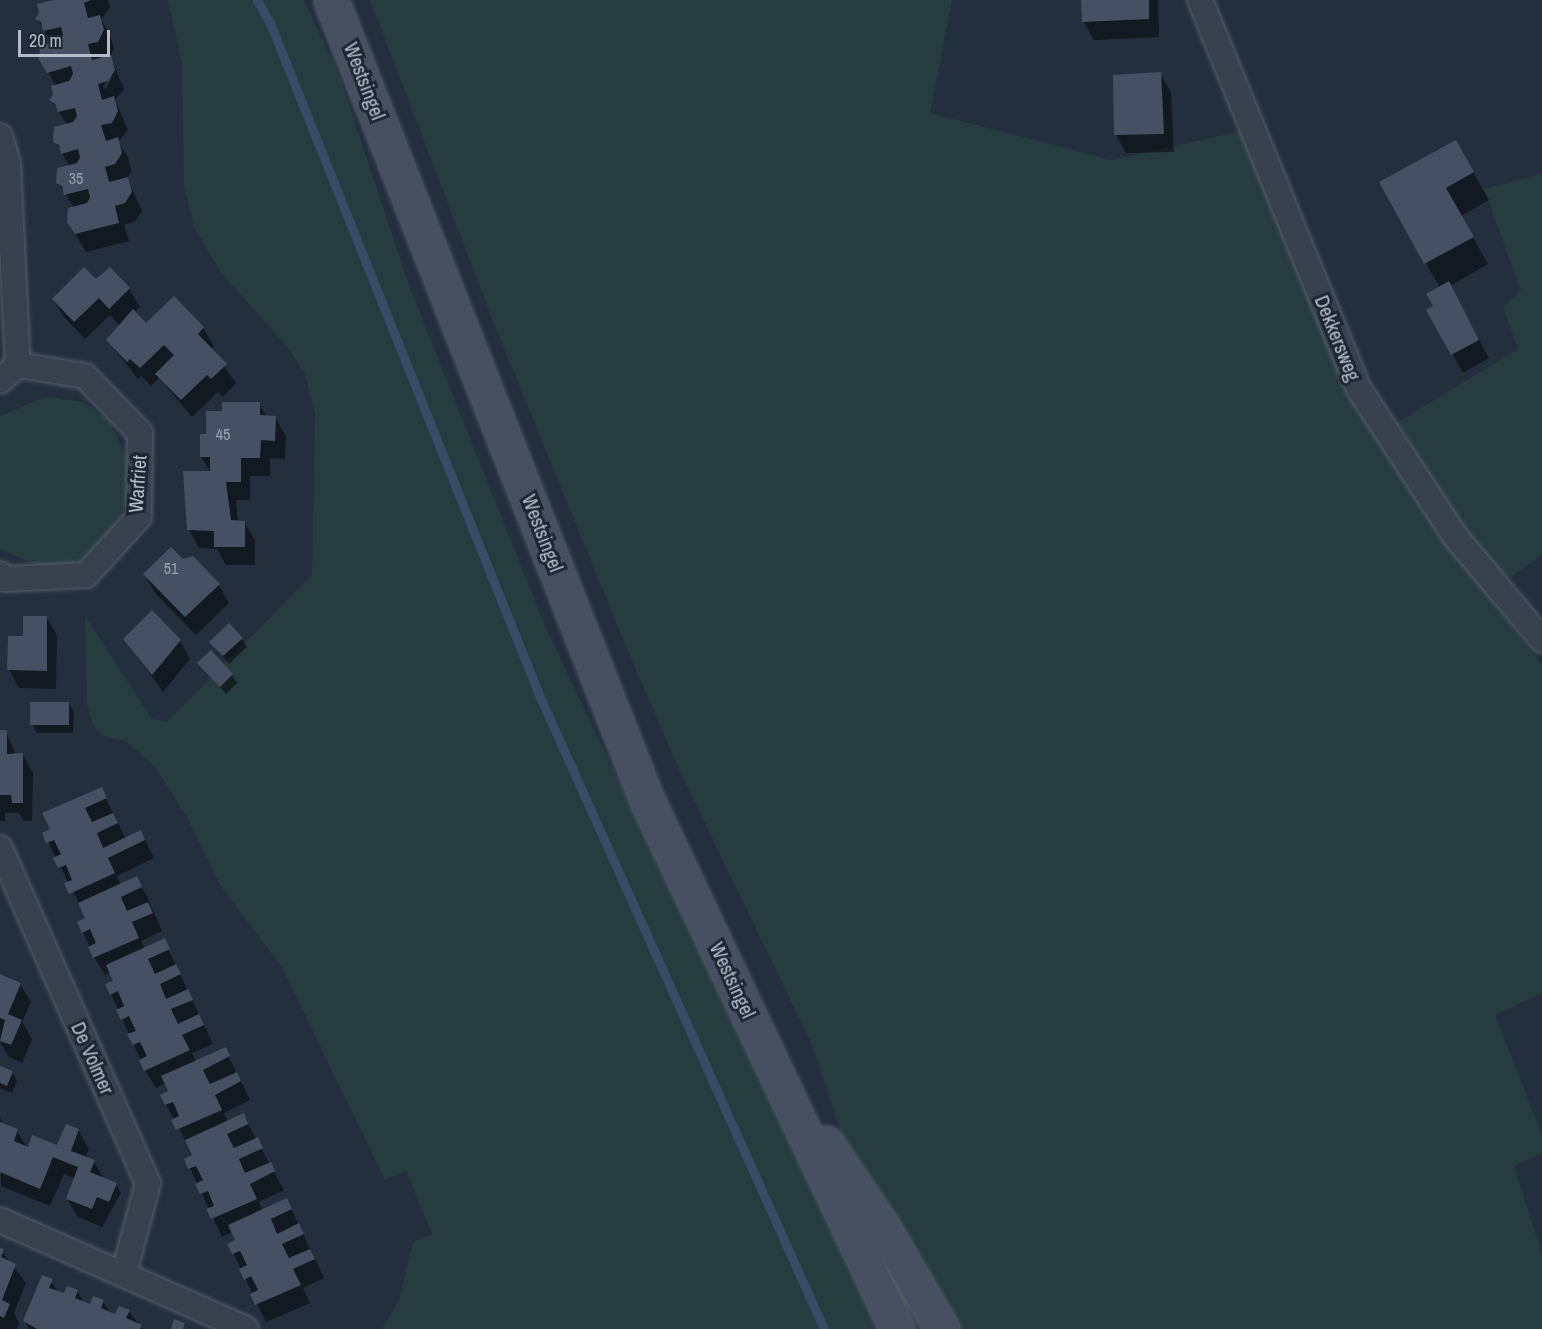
<!DOCTYPE html>
<style>
body{margin:0}
#map{position:relative;width:1542px;height:1329px;overflow:hidden;background:#242f3e;font-family:"Archivo Narrow",sans-serif}
div>[style]{position:absolute}
[style*='--x']{left:calc(var(--x)*1px);top:calc(var(--y)*1px);width:calc(var(--w)*1px);rotate:calc(var(--a)*1deg)}
.green>*{inset:0;background:#263c3f}
.shadow>*{inset:0;background:#0007}
.stream>*{height:9px;margin:-4.5px;padding:0 4.5px;transform-origin:4.5px;border-radius:4.5px;background:#394c67}
.building>*{inset:0;background:#455162}
.roads{filter:drop-shadow(0 0 2px #565f6c) drop-shadow(0 0 2px #565f6c)}
.street>*{height:24px;margin:-12px;padding:0 12px;transform-origin:12px;border-radius:12px;background:#38414e}
.secondary>*{height:33px;margin:-16.5px;padding:0 16.5px;transform-origin:16.5px;border-radius:16.5px;background:#465061}
span{translate:-50% -50%;white-space:nowrap;text-align:center;line-height:1.15;-webkit-text-stroke:6px #1d2633;paint-order:stroke}
.number-label{font-size:16px;color:#98a1af}
.number-label span{-webkit-text-stroke-width:0}
.street-label{font-size:20px;color:#b4bcc9}
.scale{position:absolute;left:18px;top:30px;width:92px;height:27px;box-sizing:border-box;border:3px solid #b4bcc9;border-top:0;padding-left:8px;font-size:18px;line-height:21px;white-space:nowrap;color:#b4bcc9;-webkit-text-stroke:4px #1d2633;paint-order:stroke}
</style>
<div id="map">
<div class="green">
<div style="clip-path:polygon(168px 0,304px 0,340px 77px,410px 288px,547px 631px,882px 1329px,382px 1329px,399px 1301px,413px 1242px,432px 1234px,406px 1171px,385px 1180px,283px 969px,220px 885px,187px 817px,155px 767px,126px 741px,103px 736px,93px 726px,87px 704px,85px 616px,152px 719px,167px 722px,312px 575px,315px 413px,305px 373px,285px 344px,221px 273px,194px 227px,184px 185px,182px 63px)"></div>
<div style="clip-path:polygon(370px 0,952px 0,930px 113px,1111px 160px,1242px 131px,1446px 542px,1542px 665px,1542px 993px,1495px 1015px,1542px 1135px,1542px 1153px,1514px 1166px,1542px 1254px,1542px 1329px,954px 1329px,852px 1166px,813px 1047px,678px 767px,625px 644px,495px 326px)"></div>
<div style="clip-path:polygon(1542px 174px,1542px 555px,1507px 580px,1453px 514px,1398px 422px,1518px 349px,1503px 307px,1521px 290px,1484px 189px)"></div>
<div style="clip-path:polygon(45px 397px,83px 402px,110px 421px,127px 459px,129px 494px,115px 528px,84px 557px,59px 569px,36px 565px,0 549px,0 416px)"></div>
<div style="clip-path:polygon(854px 1205px,926px 1329px,909px 1329px)"></div>
</div>
<div class="shadow">
<div style="clip-path:polygon(evenodd,57px 0,108px 0,110px 8px,101px 19px,110px 35px,114px 49px,110px 56px,124px 89px,115px 100px,128px 130px,118px 142px,128px 157px,131px 172px,127px 178px,142px 211px,135px 221px,124px 225px,129px 241px,86px 252px,68px 222px,74px 208px,58px 182px,70px 167px,55px 141px,67px 125px,51px 100px,56px 86px,41px 60px,53px 44px,37px 19px,57px 0,110px 75px,113px 75px,106px 89px,103px 87px,110px 75px)"></div>
<div style="clip-path:polygon(1082px 0,1158px 0,1159px 37px,1094px 40px,1083px 21px)"></div>
<div style="clip-path:polygon(1160px 74px,1171px 92px,1174px 152px,1126px 153px,1116px 135px,1114px 76px)"></div>
<div style="clip-path:polygon(1456px 142px,1489px 200px,1461px 216px,1488px 264px,1450px 286px,1489px 358px,1463px 373px,1428px 310px,1435px 307px,1440px 288px,1381px 183px)"></div>
<div style="clip-path:polygon(96px 281px,129px 289px,140px 307px,134px 312px,146px 325px,173px 298px,203px 328px,214px 346px,211px 349px,236px 383px,223px 397px,218px 392px,192px 417px,159px 378px,151px 386px,141px 376px,138px 379px,108px 341px,120px 326px,110px 315px,85px 339px,64px 317px,53px 299px)"></div>
<div style="clip-path:polygon(259px 404px,267px 417px,275px 417px,286px 436px,285px 459px,270px 458px,270px 476px,250px 476px,250px 500px,236px 500px,238px 522px,244px 522px,255px 540px,255px 565px,226px 565px,217px 549px,199px 548px,189px 530px,211px 473px,201px 457px,207px 436px,223px 413px)"></div>
<div style="clip-path:polygon(182px 561px,219px 585px,229px 603px,196px 635px,155px 593px,145px 575px)"></div>
<div style="clip-path:polygon(46px 617px,57px 635px,56px 689px,19px 688px,9px 670px,24px 638px)"></div>
<div style="clip-path:polygon(242px 639px,247px 647px,229px 664px,211px 642px)"></div>
<div style="clip-path:polygon(125px 640px,180px 641px,190px 659px,163px 692px)"></div>
<div style="clip-path:polygon(199px 663px,232px 675px,237px 683px,226px 694px)"></div>
<div style="clip-path:polygon(69px 704px,74px 712px,73px 733px,37px 733px,32px 724px)"></div>
<div style="clip-path:polygon(0 732px,6px 732px,16px 755px,23px 755px,33px 773px,32px 821px,24px 821px,19px 813px,5px 813px,5px 821px,0 821px)"></div>
<div style="clip-path:polygon(101px 789px,126px 839px,141px 832px,154px 858px,117px 876px,121px 885px,136px 878px,147px 896px,162px 931px,141px 941px,145px 949px,164px 940px,213px 1044px,192px 1053px,196px 1062px,225px 1049px,250px 1100px,224px 1113px,228px 1122px,243px 1115px,284px 1190px,259px 1202px,263px 1211px,287px 1200px,324px 1278px,303px 1288px,310px 1303px,266px 1322px,229px 1244px,237px 1241px,233px 1232px,222px 1237px,190px 1168px,194px 1156px,166px 1105px,170px 1092px,166px 1083px,156px 1088px,145px 1070px,111px 994px,115px 982px,111px 972px,105px 975px,94px 957px,83px 932px,87px 919px,48px 842px,52px 830px)"></div>
<div style="clip-path:polygon(0 975px,20px 984px,31px 1002px,22px 1022px,32px 1039px,22px 1063px,9px 1057px,0 1042px)"></div>
<div style="clip-path:polygon(0 1068px,12px 1072px,17px 1081px,12px 1093px,0 1088px)"></div>
<div style="clip-path:polygon(0 1118px,4px 1125px,17px 1131px,28px 1149px,58px 1147px,78px 1130px,89px 1149px,85px 1158px,94px 1162px,104px 1179px,116px 1184px,121px 1193px,102px 1227px,78px 1217px,67px 1199px,75px 1179px,64px 1174px,50px 1206px,1px 1186px)"></div>
<div style="clip-path:polygon(0 1249px,26px 1283px,14px 1313px,19px 1323px,17px 1329px,0 1329px)"></div>
<div style="clip-path:polygon(51px 1281px,59px 1293px,65px 1295px,77px 1291px,84px 1303px,91px 1306px,103px 1301px,110px 1313px,116px 1316px,129px 1312px,143px 1329px,29px 1329px,25px 1321px)"></div>
</div>
<div class="stream">
<div style="--x:257;--y:0;--w:26;--a:61"></div>
<div style="--x:270;--y:23;--w:726;--a:68.17"></div>
<div style="--x:540;--y:697;--w:693;--a:65.8"></div>
</div>
<div class="building">
<div style="clip-path:polygon(54px 0,91px 0,84px 3px,88px 18px,100px 15px,104px 30px,98px 42px,88px 44px,92px 60px,111px 55px,115px 70px,108px 81px,98px 84px,102px 100px,114px 96px,118px 111px,112px 123px,101px 125px,106px 141px,118px 137px,122px 153px,115px 164px,105px 167px,109px 182px,128px 177px,132px 192px,125px 203px,115px 206px,119px 223px,75px 234px,67px 222px,68px 208px,87px 203px,90px 197px,88px 189px,64px 195px,62px 186px,56px 183px,57px 168px,77px 163px,80px 157px,78px 149px,61px 154px,59px 145px,53px 142px,54px 127px,73px 122px,77px 116px,75px 108px,58px 112px,55px 104px,49px 100px,53px 94px,51px 86px,69px 81px,73px 74px,71px 66px,47px 73px,39px 60px,40px 46px,59px 41px,63px 35px,61px 27px,43px 31px,41px 22px,35px 19px,39px 13px,37px 4px)"></div>
<div style="clip-path:polygon(1081px 0,1149px 0,1149px 19px,1082px 22px)"></div>
<div style="clip-path:polygon(1161px 72px,1164px 134px,1114px 135px,1113px 75px)"></div>
<div style="clip-path:polygon(1456px 140px,1474px 172px,1446px 188px,1474px 237px,1424px 264px,1379px 182px)"></div>
<div style="clip-path:polygon(84px 267px,96px 279px,110px 267px,130px 288px,109px 309px,99px 298px,74px 322px,52px 299px)"></div>
<div style="clip-path:polygon(1449px 281px,1479px 340px,1451px 355px,1426px 310px,1433px 306px,1426px 294px)"></div>
<div style="clip-path:polygon(174px 296px,204px 327px,198px 334px,227px 364px,211px 379px,207px 375px,181px 400px,155px 374px,174px 355px,164px 345px,140px 368px,130px 359px,127px 362px,106px 340px,133px 309px,146px 323px)"></div>
<div style="clip-path:polygon(222px 402px,260px 402px,260px 415px,276px 416px,275px 441px,261px 440px,260px 458px,241px 458px,241px 482px,226px 482px,231px 520px,245px 521px,245px 547px,214px 547px,214px 531px,187px 530px,183px 471px,210px 471px,210px 457px,200px 457px,200px 434px,206px 434px,206px 411px,222px 411px)"></div>
<div style="clip-path:polygon(171px 547px,183px 559px,193px 556px,220px 584px,185px 617px,143px 574px)"></div>
<div style="clip-path:polygon(152px 610px,181px 640px,152px 675px,123px 639px)"></div>
<div style="clip-path:polygon(23px 616px,47px 616px,47px 671px,7px 670px,8px 636px,23px 636px)"></div>
<div style="clip-path:polygon(229px 623px,243px 638px,223px 656px,209px 642px)"></div>
<div style="clip-path:polygon(211px 650px,233px 674px,220px 687px,197px 663px)"></div>
<div style="clip-path:polygon(30px 702px,69px 702px,69px 725px,30px 725px)"></div>
<div style="clip-path:polygon(0 730px,7px 730px,7px 754px,23px 753px,23px 803px,12px 803px,11px 795px,0 795px)"></div>
<div style="clip-path:polygon(102px 787px,107px 798px,85px 808px,92px 822px,113px 813px,118px 823px,97px 833px,103px 848px,141px 830px,145px 840px,108px 858px,115px 873px,69px 894px,64px 883px,72px 880px,66px 865px,58px 868px,53px 858px,61px 854px,54px 840px,46px 843px,42px 833px,50px 829px,42px 813px)"></div>
<div style="clip-path:polygon(137px 876px,142px 887px,121px 897px,127px 911px,148px 902px,153px 913px,132px 922px,139px 938px,93px 958px,88px 947px,96px 943px,90px 929px,82px 933px,77px 922px,85px 918px,78px 903px)"></div>
<div style="clip-path:polygon(165px 938px,170px 949px,148px 959px,155px 974px,176px 964px,181px 974px,160px 984px,166px 999px,188px 989px,193px 1000px,171px 1009px,178px 1024px,199px 1014px,204px 1025px,182px 1035px,190px 1050px,144px 1071px,139px 1060px,147px 1056px,140px 1042px,133px 1045px,127px 1034px,136px 1031px,129px 1016px,121px 1020px,116px 1010px,124px 1006px,118px 991px,110px 995px,105px 984px,113px 981px,106px 965px)"></div>
<div style="clip-path:polygon(0 974px,21px 983px,8px 1014px,22px 1020px,11px 1045px,0 1041px,5px 1020px,0 1018px)"></div>
<div style="clip-path:polygon(226px 1047px,230px 1056px,203px 1070px,210px 1084px,237px 1072px,241px 1081px,215px 1095px,222px 1110px,176px 1130px,171px 1120px,179px 1116px,173px 1102px,165px 1105px,160px 1095px,168px 1091px,161px 1076px)"></div>
<div style="clip-path:polygon(0 1066px,13px 1071px,7px 1086px,0 1083px)"></div>
<div style="clip-path:polygon(244px 1113px,248px 1124px,227px 1134px,234px 1148px,258px 1137px,263px 1148px,239px 1159px,245px 1173px,271px 1162px,275px 1171px,250px 1184px,257px 1199px,211px 1219px,206px 1209px,214px 1206px,208px 1191px,200px 1194px,195px 1184px,203px 1180px,196px 1166px,188px 1169px,184px 1159px,192px 1155px,185px 1140px)"></div>
<div style="clip-path:polygon(0 1122px,18px 1129px,14px 1141px,28px 1147px,32px 1135px,57px 1145px,66px 1124px,79px 1129px,71px 1151px,95px 1160px,90px 1172px,117px 1183px,109px 1202px,97px 1197px,92px 1209px,66px 1199px,78px 1167px,53px 1157px,40px 1189px,0 1172px)"></div>
<div style="clip-path:polygon(287px 1198px,292px 1209px,271px 1219px,277px 1234px,299px 1223px,304px 1234px,282px 1244px,289px 1258px,310px 1249px,315px 1259px,293px 1269px,301px 1285px,255px 1305px,250px 1294px,258px 1290px,251px 1276px,244px 1280px,239px 1269px,247px 1265px,240px 1251px,232px 1254px,227px 1244px,235px 1240px,228px 1225px)"></div>
<div style="clip-path:polygon(0 1248px,4px 1249px,1px 1257px,16px 1264px,2px 1300px,10px 1304px,4px 1318px,0 1316px)"></div>
<div style="clip-path:polygon(42px 1275px,53px 1279px,49px 1288px,64px 1293px,67px 1286px,78px 1290px,75px 1298px,90px 1304px,93px 1296px,104px 1300px,101px 1308px,115px 1314px,119px 1306px,130px 1310px,126px 1318px,142px 1325px,140px 1329px,37px 1329px,23px 1321px)"></div>
<div style="clip-path:polygon(174px 1319px,185px 1323px,183px 1329px,171px 1329px)"></div>
</div>
<div class="roads">
<div class="street">
<div style="--x:1200;--y:0;--w:420;--a:67.8"></div>
<div style="--x:1359;--y:389;--w:174;--a:56.9"></div>
<div style="--x:1454;--y:535;--w:137;--a:50"></div>
<div style="--x:0;--y:136;--w:29;--a:74"></div>
<div style="--x:8;--y:164;--w:201;--a:87.2"></div>
<div style="--x:0;--y:381;--w:24;--a:-42"></div>
<div style="--x:18;--y:365;--w:68;--a:9.3"></div>
<div style="--x:85;--y:376;--w:79;--a:46"></div>
<div style="--x:140;--y:433;--w:84;--a:90.7"></div>
<div style="--x:139;--y:517;--w:79;--a:132.4"></div>
<div style="--x:86;--y:575;--w:81;--a:177.2"></div>
<div style="--x:5;--y:579;--w:7;--a:-135"></div>
<div style="--x:0;--y:848;--w:366;--a:66.2"></div>
<div style="--x:148;--y:1183;--w:93;--a:104.9"></div>
<div style="--x:0;--y:1220;--w:269;--a:23.9"></div>
</div>
<div class="secondary">
<div style="--x:331;--y:0;--w:860;--a:68.45"></div>
<div style="--x:647;--y:800;--w:585;--a:64.71"></div>
<div style="--x:826;--y:1143;--w:102;--a:56.2"></div>
<div style="--x:883;--y:1228;--w:117;--a:59.7"></div>
</div>
</div>
<div class="number-label">
<span style="left:76px;top:178px">35</span>
<span style="left:223px;top:434px">45</span>
<span style="left:171px;top:568px">51</span>
</div>
<div class="street-label">
<span style="left:365px;top:81px;rotate:69deg">Westsingel</span>
<span style="left:1338px;top:338px;rotate:68deg">Dekkersweg</span>
<span style="left:137px;top:484px;rotate:-86deg">Warfriet</span>
<span style="left:543px;top:533px;rotate:69deg">Westsingel</span>
<span style="left:733px;top:980px;rotate:65deg">Westsingel</span>
<span style="left:93px;top:1058px;rotate:66deg">De Volmer</span>
</div>
<div class="scale">20 m</div>
</div>
